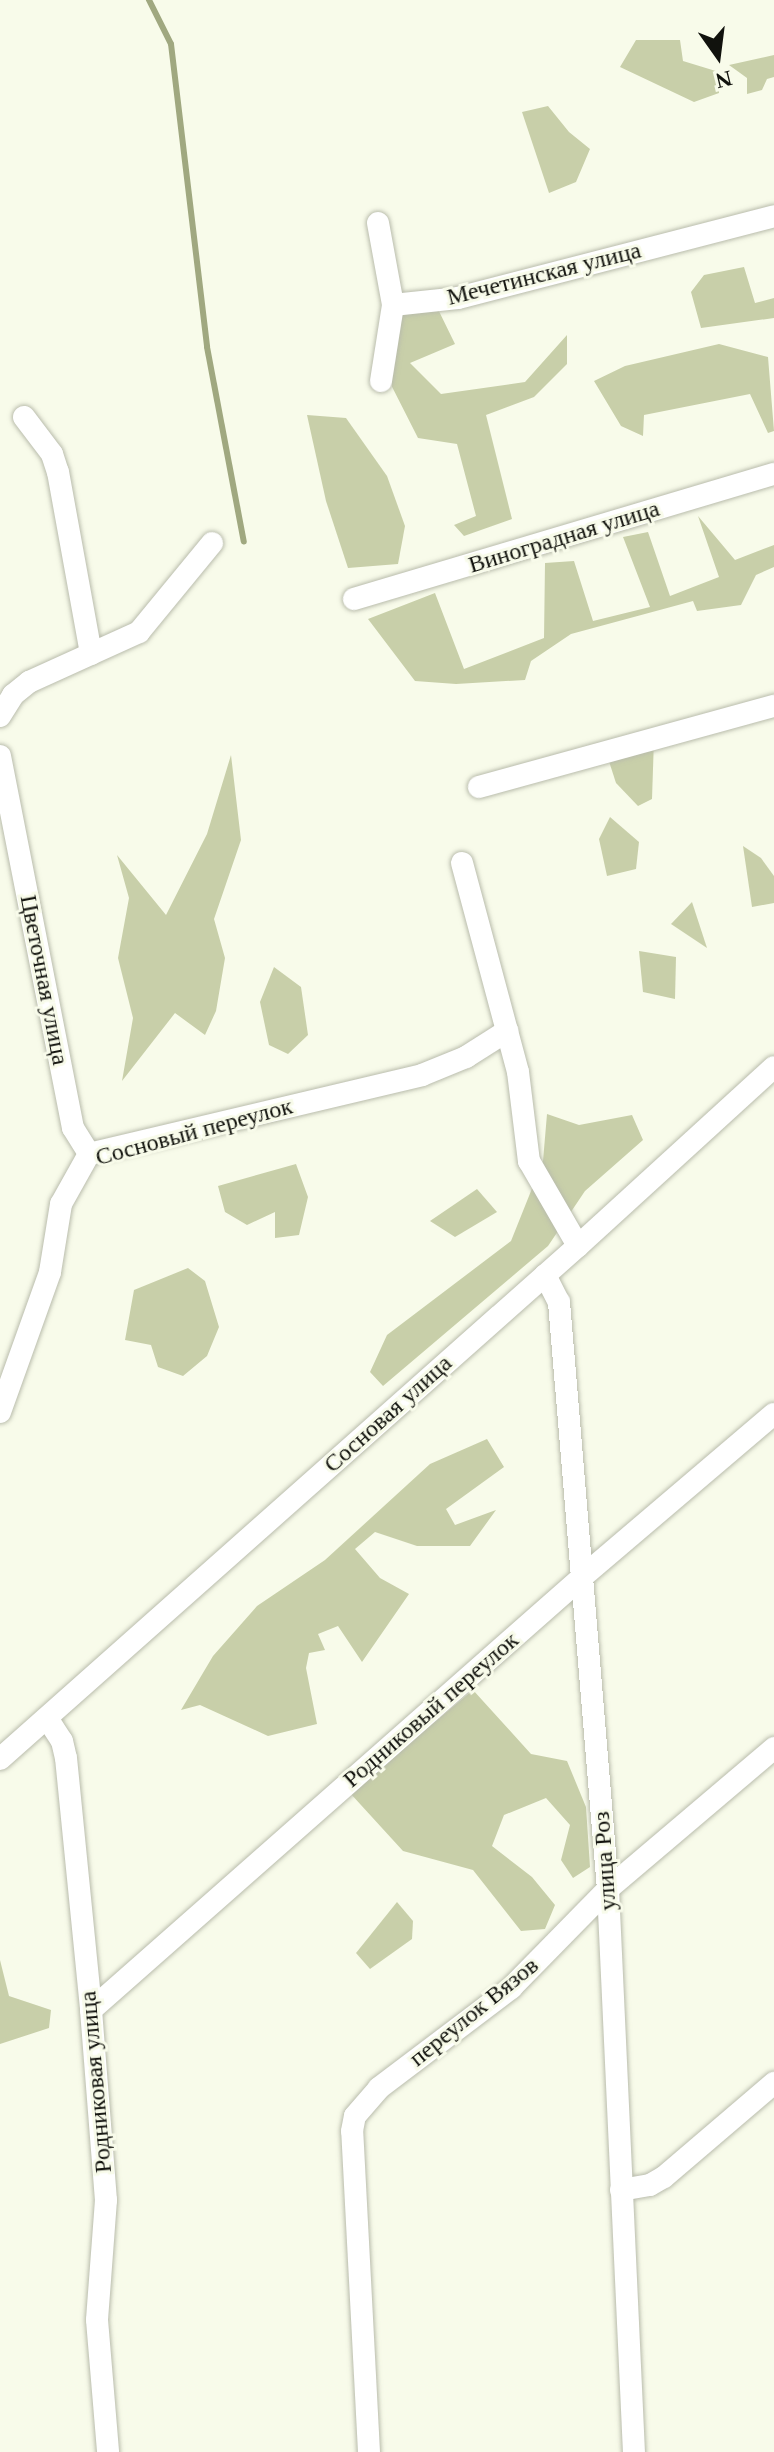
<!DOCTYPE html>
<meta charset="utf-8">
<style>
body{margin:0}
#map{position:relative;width:774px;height:2452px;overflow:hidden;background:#f8fbea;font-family:Georgia,serif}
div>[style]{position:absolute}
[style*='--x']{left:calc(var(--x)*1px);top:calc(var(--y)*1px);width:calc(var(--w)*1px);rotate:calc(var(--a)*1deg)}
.green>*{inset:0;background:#c8cfa9}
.stream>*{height:6px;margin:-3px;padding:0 3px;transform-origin:3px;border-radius:3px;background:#a0a880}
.roads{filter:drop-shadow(0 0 2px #b9bcac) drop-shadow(0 0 2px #b9bcac)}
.street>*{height:22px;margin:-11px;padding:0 11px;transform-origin:11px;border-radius:11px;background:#fff}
span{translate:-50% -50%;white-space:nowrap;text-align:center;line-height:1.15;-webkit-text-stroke:6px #f8fbea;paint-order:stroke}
.street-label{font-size:24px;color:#11120d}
.north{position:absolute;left:678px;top:16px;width:80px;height:80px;-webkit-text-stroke:6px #f8fbea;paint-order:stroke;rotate:166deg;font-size:22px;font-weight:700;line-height:32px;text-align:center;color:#11120d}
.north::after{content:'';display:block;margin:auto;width:28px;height:36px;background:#11120d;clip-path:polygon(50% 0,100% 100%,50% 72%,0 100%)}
</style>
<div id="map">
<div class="green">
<div style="clip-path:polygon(636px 40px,680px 40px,683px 61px,719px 72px,719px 93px,694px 102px,620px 67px)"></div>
<div style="clip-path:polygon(774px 55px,774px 77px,767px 79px,762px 90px,747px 94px,747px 78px,729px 65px)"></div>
<div style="clip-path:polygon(548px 106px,569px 132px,590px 149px,576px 182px,549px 193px,522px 112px)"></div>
<div style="clip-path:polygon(744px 267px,755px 303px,774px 298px,774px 318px,701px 328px,691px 292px,704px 275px)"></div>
<div style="clip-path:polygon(434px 301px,455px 344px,410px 363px,441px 394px,525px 382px,567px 335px,567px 364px,534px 397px,486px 415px,512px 519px,464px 536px,454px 525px,476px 516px,457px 444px,418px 438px,383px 369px,390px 321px)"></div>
<div style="clip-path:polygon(719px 344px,768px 357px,774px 431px,768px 433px,750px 394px,644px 415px,643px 436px,621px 426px,594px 381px,625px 366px)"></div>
<div style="clip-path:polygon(307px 415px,346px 418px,387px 476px,405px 526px,398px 564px,348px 568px,326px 501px)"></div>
<div style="clip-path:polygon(698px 516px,735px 560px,774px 545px,774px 567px,756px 575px,741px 605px,697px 611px,693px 601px,571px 634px,531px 661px,525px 680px,456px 684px,415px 681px,368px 619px,435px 593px,464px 669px,544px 638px,545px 563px,574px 561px,593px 621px,650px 607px,623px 537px,648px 532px,670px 596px,719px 577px)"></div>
<div style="clip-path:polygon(654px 739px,652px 799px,638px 806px,616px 783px,606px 752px)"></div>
<div style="clip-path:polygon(231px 755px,241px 840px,214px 919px,225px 958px,216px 1011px,205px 1035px,175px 1013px,122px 1081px,133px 1018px,118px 958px,129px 898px,117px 855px,166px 915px,207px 834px)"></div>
<div style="clip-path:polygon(610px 817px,639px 842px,636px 869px,607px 876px,599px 839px)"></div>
<div style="clip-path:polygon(743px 846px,761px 858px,774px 876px,774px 903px,752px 907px)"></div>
<div style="clip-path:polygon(692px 902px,707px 948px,671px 924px)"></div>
<div style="clip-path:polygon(639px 951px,676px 957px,675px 999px,643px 992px)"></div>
<div style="clip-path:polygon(274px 967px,301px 987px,308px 1035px,288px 1054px,269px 1045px,260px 1002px)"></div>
<div style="clip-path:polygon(547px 1114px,579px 1125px,632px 1115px,643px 1140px,585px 1191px,548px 1246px,383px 1386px,370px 1372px,387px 1335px,511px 1241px,543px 1161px)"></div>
<div style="clip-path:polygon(296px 1164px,308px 1197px,299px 1235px,275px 1238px,275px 1212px,247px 1225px,225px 1212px,218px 1186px)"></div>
<div style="clip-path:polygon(477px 1189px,497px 1212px,455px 1237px,430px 1221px)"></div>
<div style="clip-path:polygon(188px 1268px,205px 1281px,219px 1327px,207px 1356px,183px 1376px,158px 1367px,151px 1345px,125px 1340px,134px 1290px)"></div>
<div style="clip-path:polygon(487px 1439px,504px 1467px,446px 1509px,455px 1525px,496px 1510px,470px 1546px,417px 1546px,375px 1532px,355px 1549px,380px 1578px,409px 1594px,362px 1662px,338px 1626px,318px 1634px,325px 1650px,309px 1653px,306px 1668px,317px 1724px,268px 1736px,200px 1705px,181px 1710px,213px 1656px,257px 1606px,325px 1560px,430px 1464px)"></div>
<div style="clip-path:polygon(473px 1690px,531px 1754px,567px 1761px,586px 1807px,590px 1867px,573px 1878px,561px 1860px,570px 1825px,546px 1798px,504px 1815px,492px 1846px,532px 1877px,555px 1905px,545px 1929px,521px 1931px,473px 1870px,403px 1851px,350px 1793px)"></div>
<div style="clip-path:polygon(397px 1902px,413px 1921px,412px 1939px,370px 1969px,356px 1953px)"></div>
<div style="clip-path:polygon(0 1960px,9px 1996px,51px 2010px,49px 2028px,0 2044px)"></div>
</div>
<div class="stream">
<div style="--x:149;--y:0;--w:49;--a:63.4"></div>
<div style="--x:171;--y:44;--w:305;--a:83.2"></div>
<div style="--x:207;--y:347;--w:198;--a:79.3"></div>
</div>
<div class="roads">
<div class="street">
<div style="--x:378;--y:223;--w:83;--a:79.6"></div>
<div style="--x:393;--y:305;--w:65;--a:-6.1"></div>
<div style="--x:458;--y:298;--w:326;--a:-14.5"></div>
<div style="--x:381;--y:381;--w:77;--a:-81"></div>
<div style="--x:24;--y:417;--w:46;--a:52.9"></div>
<div style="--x:52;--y:454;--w:19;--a:72"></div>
<div style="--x:58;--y:472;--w:185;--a:79.7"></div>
<div style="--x:354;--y:599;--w:438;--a:-16.6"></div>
<div style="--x:0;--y:716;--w:25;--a:-58"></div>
<div style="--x:13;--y:695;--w:21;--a:-39"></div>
<div style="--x:29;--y:682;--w:121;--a:-24.4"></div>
<div style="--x:139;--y:632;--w:115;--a:-50.6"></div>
<div style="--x:0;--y:756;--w:379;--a:78.9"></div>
<div style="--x:73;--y:1128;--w:31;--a:58"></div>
<div style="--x:479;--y:787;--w:306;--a:-15.4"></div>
<div style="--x:462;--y:863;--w:216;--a:75"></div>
<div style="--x:518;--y:1072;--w:90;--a:83"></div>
<div style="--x:529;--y:1161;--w:98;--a:60"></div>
<div style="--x:545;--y:1275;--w:30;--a:63"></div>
<div style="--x:559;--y:1302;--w:589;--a:85.23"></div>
<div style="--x:608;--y:1889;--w:564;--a:87.36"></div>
<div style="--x:0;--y:1412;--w:149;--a:-70.3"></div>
<div style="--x:50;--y:1272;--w:69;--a:-80.8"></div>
<div style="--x:61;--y:1204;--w:57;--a:-60.8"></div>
<div style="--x:89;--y:1154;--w:342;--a:-13.3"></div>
<div style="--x:422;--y:1075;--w:48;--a:-22.2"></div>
<div style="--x:466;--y:1057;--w:49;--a:-32.4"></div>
<div style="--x:47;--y:1718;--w:27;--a:57"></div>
<div style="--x:62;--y:1741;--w:17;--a:77"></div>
<div style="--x:66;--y:1758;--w:253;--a:84.3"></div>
<div style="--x:91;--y:2010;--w:191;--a:85.5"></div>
<div style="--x:106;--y:2200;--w:120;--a:94.3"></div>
<div style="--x:97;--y:2320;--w:132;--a:85.2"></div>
<div style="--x:0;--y:1759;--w:773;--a:-41.59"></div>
<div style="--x:578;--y:1246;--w:265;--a:-42.4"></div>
<div style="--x:91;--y:2010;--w:653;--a:-41.4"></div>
<div style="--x:581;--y:1578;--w:253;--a:-40.4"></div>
<div style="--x:621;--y:2190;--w:29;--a:-10"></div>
<div style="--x:650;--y:2185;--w:16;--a:-30"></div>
<div style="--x:664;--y:2177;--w:145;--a:-40.5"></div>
<div style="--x:369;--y:2452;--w:321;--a:-93"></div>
<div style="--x:352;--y:2131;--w:15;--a:-79"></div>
<div style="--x:355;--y:2116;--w:37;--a:-49"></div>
<div style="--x:379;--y:2088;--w:166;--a:-37.1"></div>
<div style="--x:511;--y:1988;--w:139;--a:-45.6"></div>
<div style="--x:608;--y:1889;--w:218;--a:-40.3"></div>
</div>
</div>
<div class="street-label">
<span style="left:544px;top:274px;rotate:-14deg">Мечетинская улица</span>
<span style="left:564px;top:537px;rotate:-17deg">Виноградная улица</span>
<span style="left:44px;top:980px;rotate:79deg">Цветочная улица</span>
<span style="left:194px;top:1132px;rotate:-15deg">Сосновый переулок</span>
<span style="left:388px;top:1414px;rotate:-42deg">Сосновая улица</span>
<span style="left:431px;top:1710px;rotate:-41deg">Родниковый переулок</span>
<span style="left:605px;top:1861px;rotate:-94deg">улица Роз</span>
<span style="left:474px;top:2012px;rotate:-39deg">переулок Вязов</span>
<span style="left:96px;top:2082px;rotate:-95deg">Родниковая улица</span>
</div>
<div class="north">N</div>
</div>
